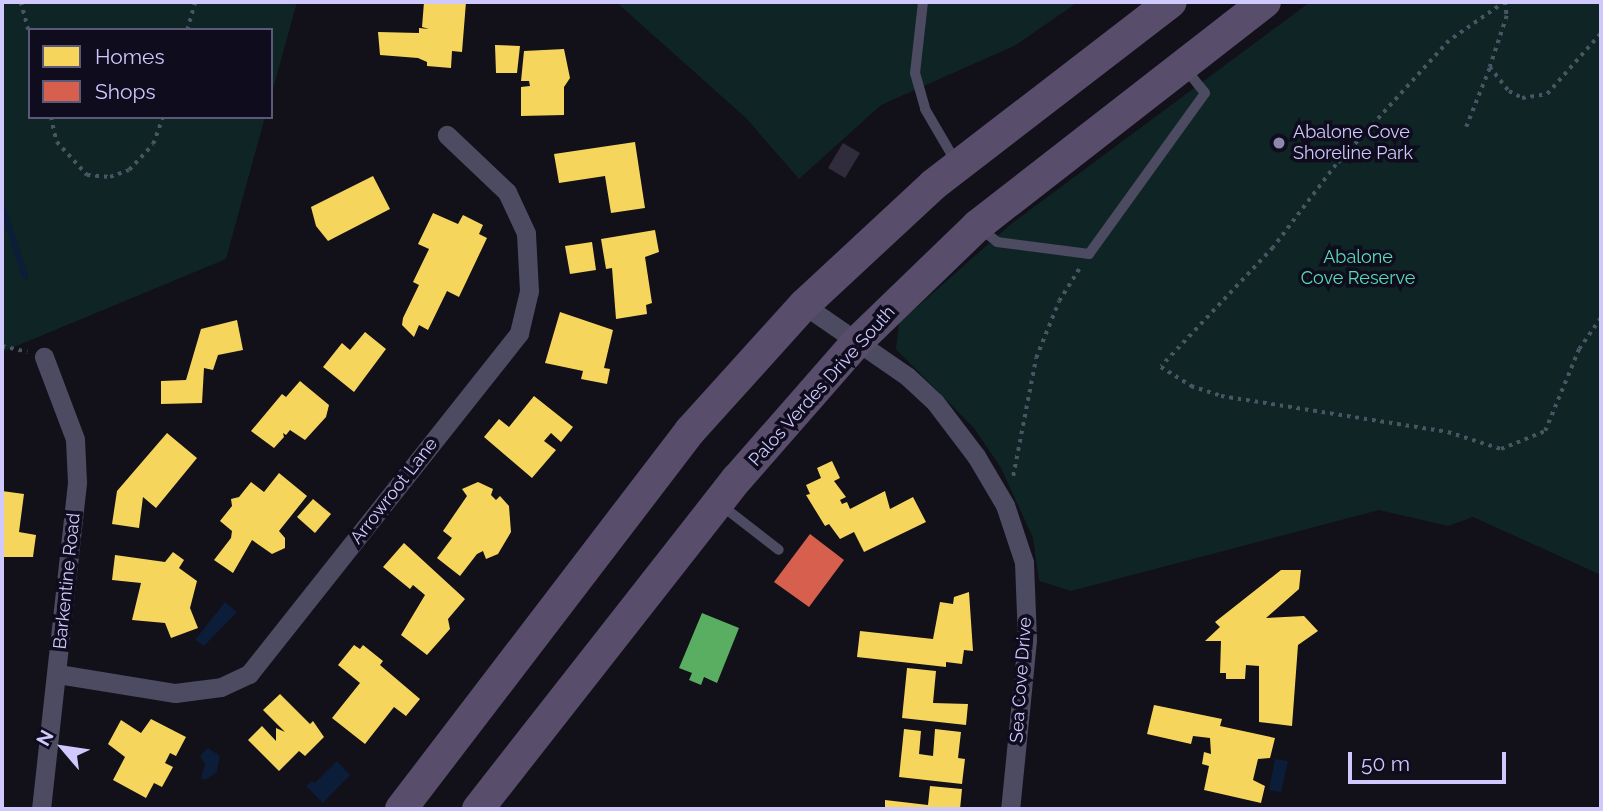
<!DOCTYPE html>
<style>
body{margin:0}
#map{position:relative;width:1603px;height:811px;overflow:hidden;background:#121019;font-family:Raleway,sans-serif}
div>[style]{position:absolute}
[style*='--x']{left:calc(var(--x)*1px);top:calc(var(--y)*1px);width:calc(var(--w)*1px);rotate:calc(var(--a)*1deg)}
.green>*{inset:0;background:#0f2424}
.water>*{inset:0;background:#0c1d3a}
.homes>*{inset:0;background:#f6d55c}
.shops>*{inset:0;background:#d6604d}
.public>*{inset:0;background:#5aae61}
.stream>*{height:6px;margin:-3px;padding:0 3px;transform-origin:3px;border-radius:3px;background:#0c1d3a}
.building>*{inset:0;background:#302c3c}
.path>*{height:3.5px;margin-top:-1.75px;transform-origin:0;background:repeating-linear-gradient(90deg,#485663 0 3.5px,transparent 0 8.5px)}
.service>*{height:10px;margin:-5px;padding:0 5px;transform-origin:5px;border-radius:5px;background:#4c4b62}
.minor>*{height:19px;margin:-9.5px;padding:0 9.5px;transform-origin:9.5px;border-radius:9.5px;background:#4c4b62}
.primary>*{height:32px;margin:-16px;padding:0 16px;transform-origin:16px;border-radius:16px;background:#594d6c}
.dots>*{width:19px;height:19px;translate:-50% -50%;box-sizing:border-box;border:4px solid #0f0c1d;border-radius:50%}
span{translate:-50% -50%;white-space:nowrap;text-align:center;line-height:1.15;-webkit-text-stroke:7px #0f0c1d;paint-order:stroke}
.poi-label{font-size:18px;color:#cfc9fe}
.left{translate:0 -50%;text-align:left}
.park-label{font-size:18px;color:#57ddba}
.street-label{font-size:18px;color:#cfc9fe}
.frame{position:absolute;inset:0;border:4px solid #cfc9fe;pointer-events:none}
.legend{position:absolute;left:28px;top:28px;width:245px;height:91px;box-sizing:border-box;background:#0f0c1d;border:2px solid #5c5877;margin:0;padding:9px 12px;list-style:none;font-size:21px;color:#cfc9fe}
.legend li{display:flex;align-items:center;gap:14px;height:35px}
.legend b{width:35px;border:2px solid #5c5877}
.north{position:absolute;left:28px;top:713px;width:70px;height:70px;-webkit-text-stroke:5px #0f0c1d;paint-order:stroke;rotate:299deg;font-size:19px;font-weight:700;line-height:28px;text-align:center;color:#cfc9fe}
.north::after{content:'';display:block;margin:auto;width:24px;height:32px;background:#cfc9fe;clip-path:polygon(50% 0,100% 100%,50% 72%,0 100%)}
.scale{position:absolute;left:1348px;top:752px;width:158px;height:32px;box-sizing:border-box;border:4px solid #cfc9fe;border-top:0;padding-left:9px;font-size:21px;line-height:24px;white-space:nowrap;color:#cfc9fe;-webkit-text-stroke:5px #0f0c1d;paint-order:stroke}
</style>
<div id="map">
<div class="green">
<div style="clip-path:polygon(2px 2px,297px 2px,271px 96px,271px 30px,30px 30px,30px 117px,265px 117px,226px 259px,2px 352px)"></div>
<div style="clip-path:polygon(616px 2px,1078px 2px,1016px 45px,881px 105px,799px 179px,746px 118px)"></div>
<div style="clip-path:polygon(1310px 2px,1601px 2px,1601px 575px,1473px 517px,1448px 526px,1379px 510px,1071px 591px,1039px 581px,1033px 538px,1001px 468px,974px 428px,896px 349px,899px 323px,1011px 224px)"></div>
</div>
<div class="water">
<div style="clip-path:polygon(225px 602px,237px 612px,204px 646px,195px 640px)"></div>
<div style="clip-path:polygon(208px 748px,220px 756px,217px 772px,205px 780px,201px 778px,205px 764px,200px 756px)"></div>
<div style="clip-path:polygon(1275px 759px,1288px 761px,1281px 792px,1269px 790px)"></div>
<div style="clip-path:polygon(337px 761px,350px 775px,323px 803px,306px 786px,312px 781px,315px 783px)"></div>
</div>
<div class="homes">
<div style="clip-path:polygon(424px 2px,466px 2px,462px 52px,452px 51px,451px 68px,427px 66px,427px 62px,418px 58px,380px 55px,378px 32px,419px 33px,419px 28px,429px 29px,422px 27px)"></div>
<div style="clip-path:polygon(495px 45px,520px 46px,517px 73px,496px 73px)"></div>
<div style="clip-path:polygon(564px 49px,570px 78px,564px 87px,564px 115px,521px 116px,521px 87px,530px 86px,529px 81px,521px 81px,524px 51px)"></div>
<div style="clip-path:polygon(635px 142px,645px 208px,611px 213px,605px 176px,559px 183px,554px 154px)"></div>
<div style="clip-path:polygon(373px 176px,390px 209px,328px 241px,316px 226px,311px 207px)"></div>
<div style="clip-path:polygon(433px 213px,458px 224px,463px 215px,483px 225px,479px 234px,487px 238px,459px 297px,447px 291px,428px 330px,419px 325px,414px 337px,402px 325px,403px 318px,419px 285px,413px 282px,429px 249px,418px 244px)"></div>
<div style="clip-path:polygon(655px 230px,659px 252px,645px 257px,652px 303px,646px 305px,647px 314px,616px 319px,612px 268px,606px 269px,601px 239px)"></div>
<div style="clip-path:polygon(592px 242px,596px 270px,570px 274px,565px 246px)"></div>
<div style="clip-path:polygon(560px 312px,613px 330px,604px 368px,610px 369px,607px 384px,581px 379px,583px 371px,545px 363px)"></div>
<div style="clip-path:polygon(237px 320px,243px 350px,218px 355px,213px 370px,204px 368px,202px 403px,161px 404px,161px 381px,186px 380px,201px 329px)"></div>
<div style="clip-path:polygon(365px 332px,386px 349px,354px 392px,323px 367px,342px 343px,350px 350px)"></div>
<div style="clip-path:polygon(300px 381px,329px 405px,326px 417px,305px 440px,290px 430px,286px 435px,283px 433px,284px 437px,274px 448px,251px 431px,282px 394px,286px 397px)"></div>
<div style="clip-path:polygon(534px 396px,573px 427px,561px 442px,551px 433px,544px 441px,556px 450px,532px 478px,484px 437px,499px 419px,509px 427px)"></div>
<div style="clip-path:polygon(167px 433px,197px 458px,156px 508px,143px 497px,139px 528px,112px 524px,117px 491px)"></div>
<div style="clip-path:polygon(832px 461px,840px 478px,834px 481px,846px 497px,840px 500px,842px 504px,847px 502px,850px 509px,885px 491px,890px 509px,913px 497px,926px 522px,864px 552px,854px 532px,840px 539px,829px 524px,825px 526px,806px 495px,810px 494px,806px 485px,821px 478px,817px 468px)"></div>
<div style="clip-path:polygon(279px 473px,307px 496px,279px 531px,285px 538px,285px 548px,272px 554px,252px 540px,233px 573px,214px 560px,231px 538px,232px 531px,220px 521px,232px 506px,231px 499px,239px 497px,251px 482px,264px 492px)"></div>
<div style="clip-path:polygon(478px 482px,493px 489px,491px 495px,496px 500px,500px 496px,509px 506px,511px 532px,498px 554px,486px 559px,483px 551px,477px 554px,460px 576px,437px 558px,452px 538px,443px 531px,467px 496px,462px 489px)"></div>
<div style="clip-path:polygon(2px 491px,24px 494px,19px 532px,36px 535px,33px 557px,2px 557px)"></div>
<div style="clip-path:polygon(313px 499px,331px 514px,315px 533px,297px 517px)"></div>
<div style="clip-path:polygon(404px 543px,465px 599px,448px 619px,450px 629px,427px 655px,401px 635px,425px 595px,413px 585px,410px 589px,383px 567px)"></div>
<div style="clip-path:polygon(173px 552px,184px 560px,179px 568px,197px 581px,190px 608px,198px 628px,171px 638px,165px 623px,132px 620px,141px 583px,112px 580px,115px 555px,165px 562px)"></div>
<div style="clip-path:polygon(1281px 570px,1301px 570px,1299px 589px,1266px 618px,1304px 616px,1318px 631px,1298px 645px,1292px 726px,1259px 722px,1259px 666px,1246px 665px,1245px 679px,1226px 679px,1226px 673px,1220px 673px,1221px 641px,1205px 641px,1220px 627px,1215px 622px)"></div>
<div style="clip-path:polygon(969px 592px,973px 651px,964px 650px,962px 664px,946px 662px,946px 667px,857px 657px,860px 631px,933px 639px,940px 602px,953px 604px,954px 597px)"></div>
<div style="clip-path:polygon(354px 645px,360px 649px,363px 645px,383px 661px,380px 665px,420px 699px,406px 716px,394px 707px,365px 744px,332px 718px,360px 683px,338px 665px)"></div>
<div style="clip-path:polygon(907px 668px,936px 671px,933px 703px,968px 704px,966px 725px,902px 718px)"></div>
<div style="clip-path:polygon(280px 694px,310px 724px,313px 721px,324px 737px,305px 756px,299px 751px,279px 771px,248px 740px,262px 726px,276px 741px,276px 728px,285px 732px,263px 710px)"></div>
<div style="clip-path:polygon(1154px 705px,1222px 719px,1220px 726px,1275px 738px,1270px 758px,1258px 759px,1253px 780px,1265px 786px,1261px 803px,1204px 790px,1209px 766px,1202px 764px,1204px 752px,1211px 754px,1210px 738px,1193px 736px,1191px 744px,1147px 734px)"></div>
<div style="clip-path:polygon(151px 719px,186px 737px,176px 756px,170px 753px,165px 763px,173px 767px,162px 787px,154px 783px,146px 798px,113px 780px,125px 757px,108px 744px,121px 720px,141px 733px)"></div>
<div style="clip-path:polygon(904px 729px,921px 731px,919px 754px,933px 756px,935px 729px,961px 732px,958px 758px,965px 759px,962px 784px,899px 777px)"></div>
<div style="clip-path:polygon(930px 786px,962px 789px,960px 809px,885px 809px,885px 800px,928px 805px)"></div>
</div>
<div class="shops">
<div style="clip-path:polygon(810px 534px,844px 560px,809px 607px,774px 582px)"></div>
</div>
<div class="public">
<div style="clip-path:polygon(702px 613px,739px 628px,717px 683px,704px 677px,701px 685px,689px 680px,692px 673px,679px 668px)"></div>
</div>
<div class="stream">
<div style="--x:2;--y:207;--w:73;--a:71.6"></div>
</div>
<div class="building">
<div style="clip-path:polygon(843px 143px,860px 153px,845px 178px,828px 168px)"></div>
</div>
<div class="path">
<div style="--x:21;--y:2;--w:34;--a:75"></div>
<div style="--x:1505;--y:2;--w:68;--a:145.1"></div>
<div style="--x:1449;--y:41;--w:168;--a:132.3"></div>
<div style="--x:1336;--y:165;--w:104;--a:127.2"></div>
<div style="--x:1273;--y:248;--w:163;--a:133.3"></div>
<div style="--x:1161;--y:367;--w:36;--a:32"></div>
<div style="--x:1191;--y:386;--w:32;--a:18"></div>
<div style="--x:1221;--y:396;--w:230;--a:9"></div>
<div style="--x:1448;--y:432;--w:56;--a:17.8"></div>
<div style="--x:1501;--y:449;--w:48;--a:-22.2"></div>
<div style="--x:1545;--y:431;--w:89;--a:-67.5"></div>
<div style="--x:1579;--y:349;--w:39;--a:-55"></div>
<div style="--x:1505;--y:2;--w:14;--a:82"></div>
<div style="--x:1507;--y:16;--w:54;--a:108.4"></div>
<div style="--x:1490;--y:67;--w:31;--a:52"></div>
<div style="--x:1509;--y:91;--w:15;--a:28"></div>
<div style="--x:1522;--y:98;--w:25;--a:-9"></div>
<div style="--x:1547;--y:94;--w:81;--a:-48.5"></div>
<div style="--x:187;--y:30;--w:29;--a:-74"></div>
<div style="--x:51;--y:117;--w:26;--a:77"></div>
<div style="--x:57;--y:142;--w:45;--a:47.7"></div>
<div style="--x:87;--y:175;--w:23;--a:5"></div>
<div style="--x:110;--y:177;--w:20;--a:-20"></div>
<div style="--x:129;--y:170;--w:35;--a:-47"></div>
<div style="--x:153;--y:144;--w:29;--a:-70"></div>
<div style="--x:1466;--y:127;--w:65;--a:-68.2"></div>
<div style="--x:2;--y:346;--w:26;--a:13"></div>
<div style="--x:1013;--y:476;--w:120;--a:-79"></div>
<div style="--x:1036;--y:358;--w:61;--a:-68"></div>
<div style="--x:1059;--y:301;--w:41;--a:-57.8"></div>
</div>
<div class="service">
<div style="--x:923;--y:2;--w:71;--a:96.4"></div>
<div style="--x:915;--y:73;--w:37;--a:74"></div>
<div style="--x:925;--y:109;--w:61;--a:59.7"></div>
<div style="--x:980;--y:228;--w:22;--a:39"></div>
<div style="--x:997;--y:242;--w:93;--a:7.4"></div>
<div style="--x:1089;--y:254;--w:198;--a:-54.2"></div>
<div style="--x:1205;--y:93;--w:32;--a:-129"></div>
<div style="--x:721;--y:505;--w:73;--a:37.8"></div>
</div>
<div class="minor">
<div style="--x:804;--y:305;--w:125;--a:34.6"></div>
<div style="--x:907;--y:376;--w:38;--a:43"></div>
<div style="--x:935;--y:402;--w:68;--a:52.8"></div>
<div style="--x:976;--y:456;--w:57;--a:59.4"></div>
<div style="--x:1005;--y:505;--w:60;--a:71.6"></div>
<div style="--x:1024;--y:562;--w:78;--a:87.8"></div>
<div style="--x:1027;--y:640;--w:170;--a:95.7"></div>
<div style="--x:58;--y:674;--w:119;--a:9.2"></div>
<div style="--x:175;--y:693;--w:46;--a:-7.4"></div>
<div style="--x:221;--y:687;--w:31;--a:-25"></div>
<div style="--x:249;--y:674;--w:435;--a:-51.6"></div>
<div style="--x:519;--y:333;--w:43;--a:-76.6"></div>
<div style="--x:529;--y:291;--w:58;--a:-93"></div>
<div style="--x:526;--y:233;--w:45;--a:-114.9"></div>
<div style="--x:507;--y:192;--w:83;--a:-136.5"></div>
<div style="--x:41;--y:809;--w:329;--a:-83.7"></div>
<div style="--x:77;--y:482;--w:43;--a:-92.7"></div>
<div style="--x:75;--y:439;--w:88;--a:-110.7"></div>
</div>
<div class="primary">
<div style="--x:401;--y:809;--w:476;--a:-52.6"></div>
<div style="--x:690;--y:431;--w:170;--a:-47.9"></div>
<div style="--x:804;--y:305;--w:176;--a:-42.9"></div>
<div style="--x:933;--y:185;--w:300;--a:-37.6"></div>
<div style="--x:478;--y:809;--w:420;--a:-51.9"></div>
<div style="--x:737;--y:479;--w:182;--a:-48.8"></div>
<div style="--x:857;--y:342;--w:167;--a:-44"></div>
<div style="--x:977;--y:226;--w:365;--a:-37.9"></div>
</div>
<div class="dots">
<div style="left:1279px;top:143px;background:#8d88ae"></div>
</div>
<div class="poi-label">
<span class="left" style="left:1293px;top:143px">Abalone Cove<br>Shoreline Park</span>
</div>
<div class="park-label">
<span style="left:1358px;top:268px">Abalone<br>Cove Reserve</span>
</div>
<div class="street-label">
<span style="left:822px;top:386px;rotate:-48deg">Palos Verdes Drive South</span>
<span style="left:394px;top:491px;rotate:-52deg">Arrowroot Lane</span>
<span style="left:67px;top:581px;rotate:-84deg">Barkentine Road</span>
<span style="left:1021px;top:680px;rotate:-86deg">Sea Cove Drive</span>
</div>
<div class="frame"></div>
<ul class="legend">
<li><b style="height:19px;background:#f6d55c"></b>Homes</li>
<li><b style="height:19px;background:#d6604d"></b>Shops</li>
</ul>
<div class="north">N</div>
<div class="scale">50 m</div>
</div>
